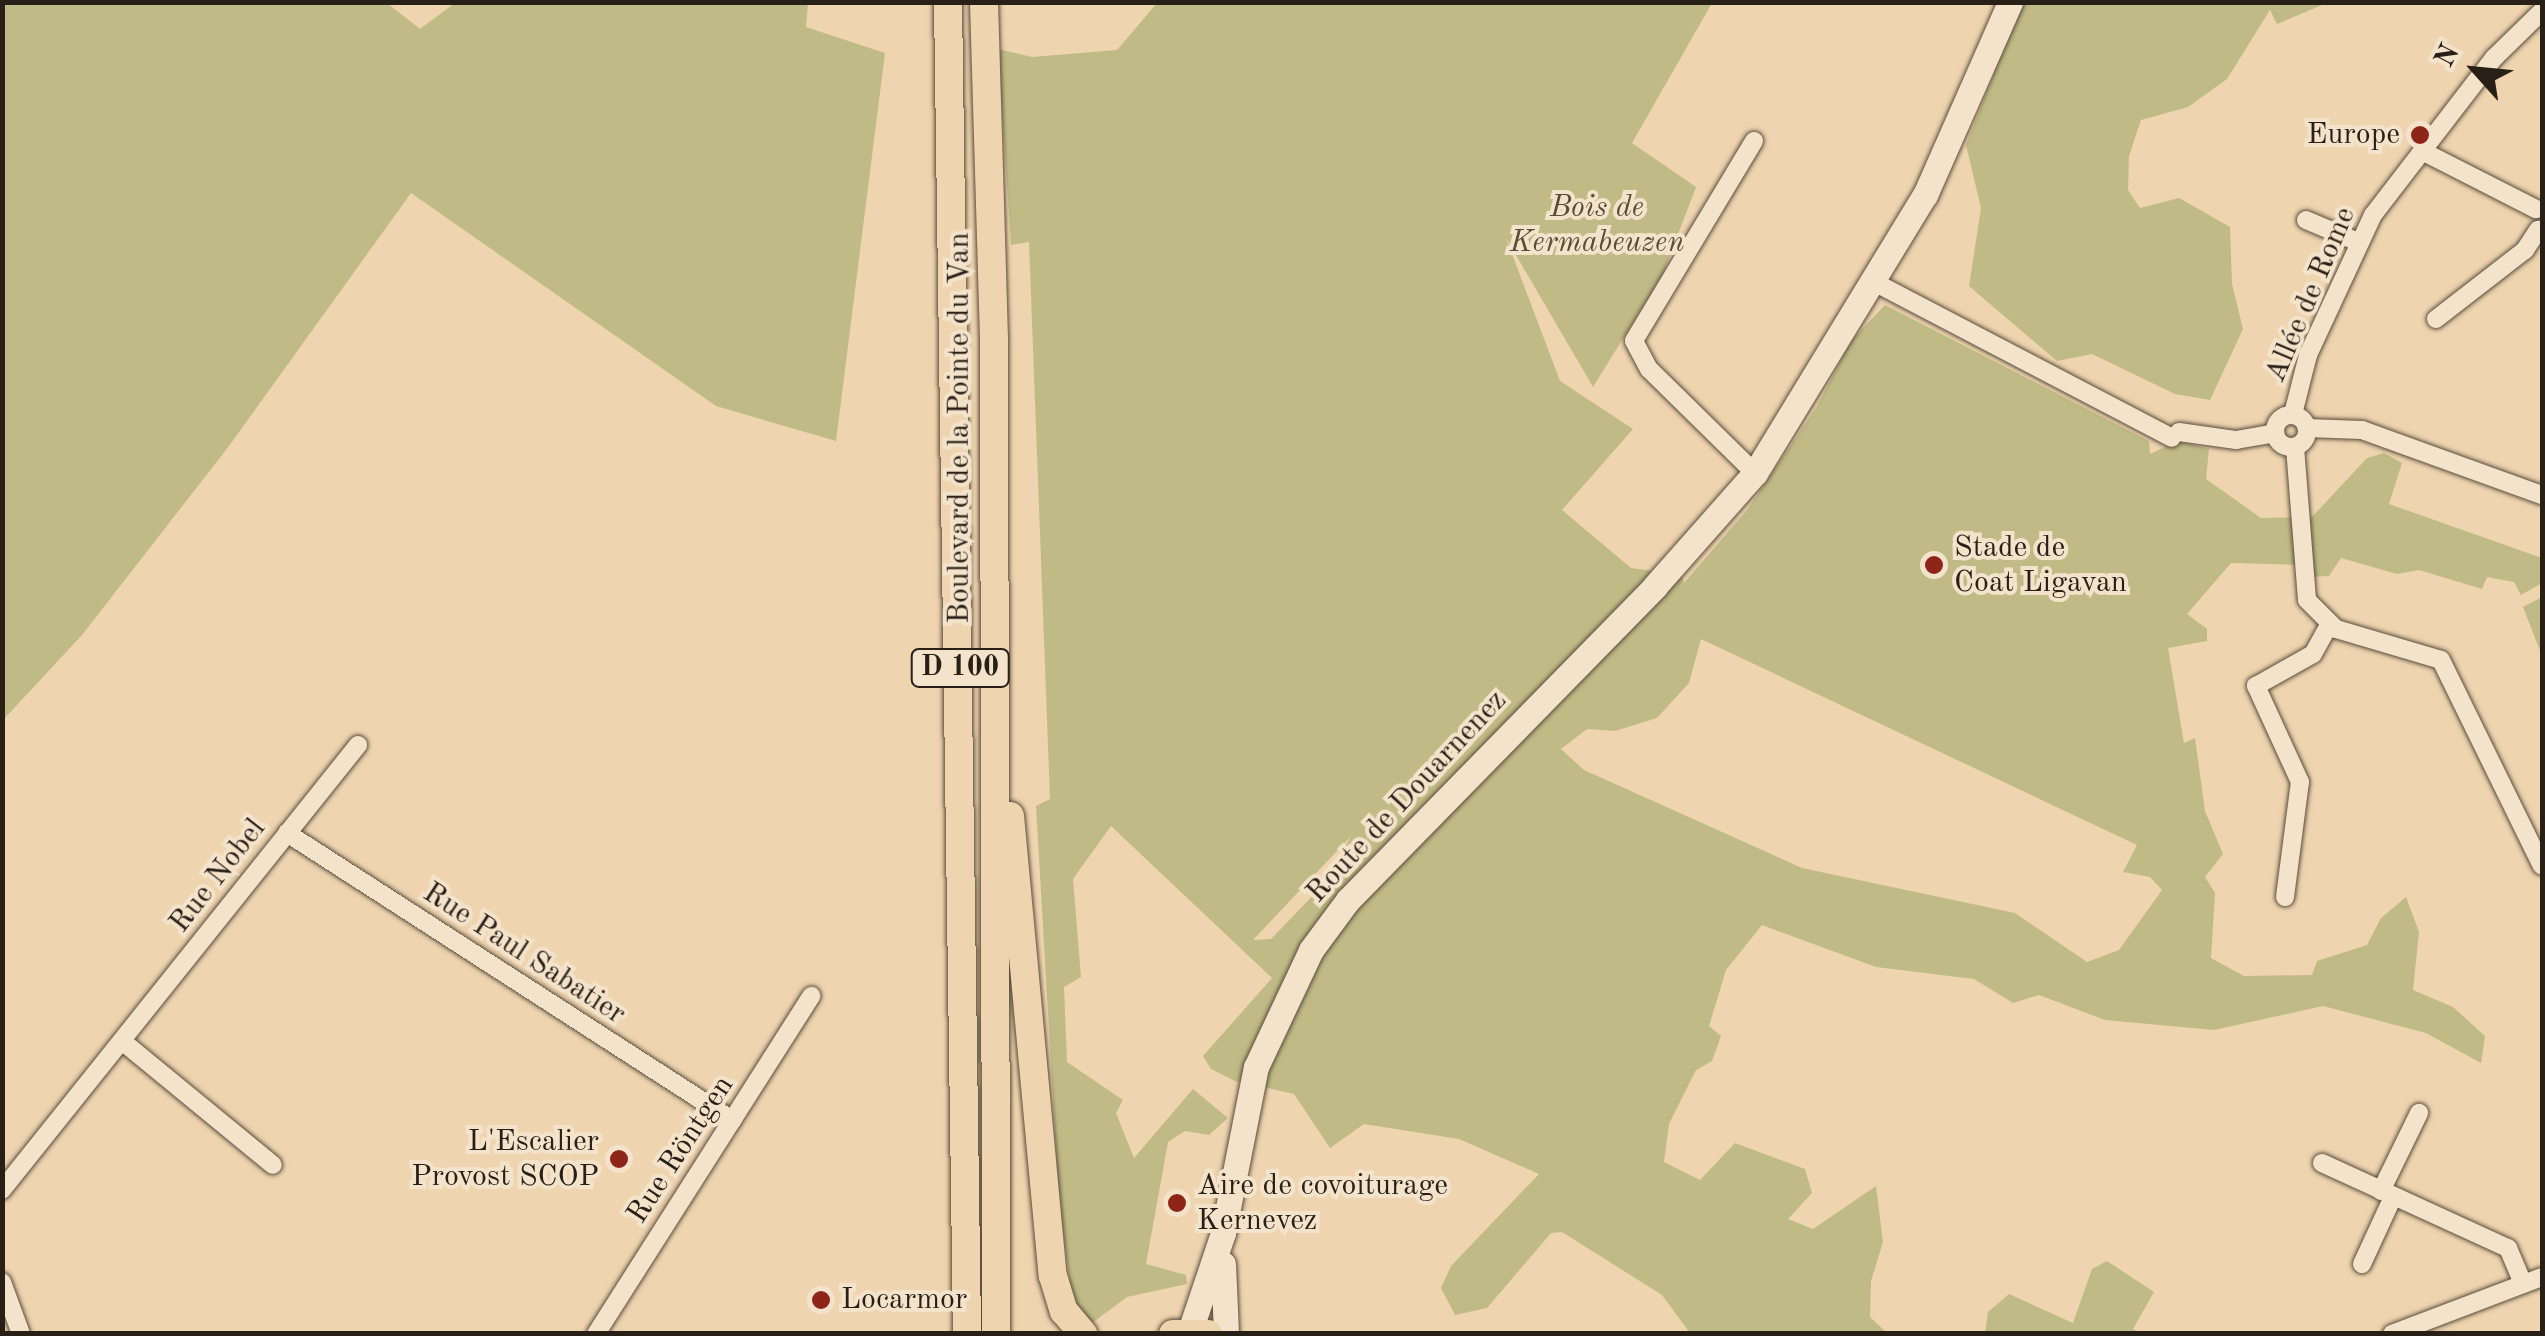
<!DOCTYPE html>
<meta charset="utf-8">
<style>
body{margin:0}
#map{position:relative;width:2545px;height:1336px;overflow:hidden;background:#eed4af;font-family:"Old Standard TT",serif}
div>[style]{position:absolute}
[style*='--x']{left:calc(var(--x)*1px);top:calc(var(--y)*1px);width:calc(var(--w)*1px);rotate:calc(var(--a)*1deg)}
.green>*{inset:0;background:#c0bb86}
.roads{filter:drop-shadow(0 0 2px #5a4c3c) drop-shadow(0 0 2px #5a4c3c)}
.minor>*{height:18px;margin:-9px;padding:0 9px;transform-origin:9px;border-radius:9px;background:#f4e3cb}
.minor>.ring{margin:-9px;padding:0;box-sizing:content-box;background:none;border:18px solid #f4e3cb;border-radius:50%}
.secondary>*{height:25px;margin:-12.5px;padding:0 12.5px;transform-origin:12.5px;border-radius:12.5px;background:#f4e3cb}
.primary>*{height:28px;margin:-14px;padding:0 14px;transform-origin:14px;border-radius:14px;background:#eed4af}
.trunk>*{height:28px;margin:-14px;padding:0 14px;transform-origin:14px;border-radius:14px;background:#eed4af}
.dots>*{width:28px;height:28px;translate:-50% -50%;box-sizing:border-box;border:5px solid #f4e3cb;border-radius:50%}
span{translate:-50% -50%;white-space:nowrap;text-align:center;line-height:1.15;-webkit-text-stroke:8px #f4e3cb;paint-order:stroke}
.shield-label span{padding:2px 8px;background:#f4e3cb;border:2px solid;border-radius:8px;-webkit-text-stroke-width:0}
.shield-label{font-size:28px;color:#281f16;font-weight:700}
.poi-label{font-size:30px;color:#281f16}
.right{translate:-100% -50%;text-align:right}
.left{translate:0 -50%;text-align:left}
.park-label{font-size:30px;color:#564e38;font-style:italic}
.street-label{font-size:30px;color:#281f16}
.frame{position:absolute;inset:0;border:5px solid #281f16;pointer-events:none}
.north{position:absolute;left:2425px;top:20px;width:100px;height:100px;-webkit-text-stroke:8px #f4e3cb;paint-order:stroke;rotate:297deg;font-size:28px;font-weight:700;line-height:40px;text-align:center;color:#281f16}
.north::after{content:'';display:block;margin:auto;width:35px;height:45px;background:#281f16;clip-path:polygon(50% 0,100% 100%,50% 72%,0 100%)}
</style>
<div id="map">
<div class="green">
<div style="clip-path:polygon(3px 2px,387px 3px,420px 29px,455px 3px,808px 3px,806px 27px,885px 53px,836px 441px,716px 406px,411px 193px,229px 446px,82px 635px,3px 720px)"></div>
<div style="clip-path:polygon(evenodd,1157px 3px,1712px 3px,1632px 143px,1696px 187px,1663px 274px,1593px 387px,1506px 238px,1560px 381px,1633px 429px,1562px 510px,1631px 568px,1682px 575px,1684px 583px,1747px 510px,1816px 408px,1851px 341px,1885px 305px,2149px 441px,2150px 454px,2178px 441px,2209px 449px,2206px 479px,2261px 518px,2312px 517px,2367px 458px,2384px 453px,2402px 463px,2389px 504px,2542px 558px,2542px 583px,2521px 595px,2514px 582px,2487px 577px,2482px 589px,2419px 570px,2397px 574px,2341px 558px,2329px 576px,2308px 577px,2306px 565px,2231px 563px,2187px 614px,2207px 629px,2207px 641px,2168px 648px,2184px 743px,2195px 738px,2205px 811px,2223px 854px,2205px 877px,2215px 893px,2211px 958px,2244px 976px,2312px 975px,2317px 961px,2367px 945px,2381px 918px,2406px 897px,2419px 932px,2413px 990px,2453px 1007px,2485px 1036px,2481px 1063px,2426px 1033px,2323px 1006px,2214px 1030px,2105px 1020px,2039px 995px,2013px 1003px,1974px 979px,1876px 967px,1762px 925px,1726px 970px,1709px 1026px,1721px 1036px,1712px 1061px,1696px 1070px,1669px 1124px,1664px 1162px,1700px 1180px,1735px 1143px,1805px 1169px,1812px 1193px,1788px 1219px,1813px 1229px,1876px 1186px,1883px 1242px,1871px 1281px,1870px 1317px,1887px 1333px,1690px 1333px,1662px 1295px,1562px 1232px,1551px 1233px,1487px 1308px,1455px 1315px,1441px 1288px,1451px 1266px,1539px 1174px,1459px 1139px,1364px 1124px,1330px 1148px,1294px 1094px,1264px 1087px,1260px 1079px,1237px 1082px,1211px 1069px,1203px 1056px,1272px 978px,1111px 826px,1073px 879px,1081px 977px,1064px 987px,1067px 1062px,1123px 1100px,1116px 1113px,1134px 1158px,1193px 1089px,1228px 1118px,1209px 1135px,1185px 1131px,1168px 1142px,1146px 1264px,1186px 1275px,1187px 1284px,1127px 1297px,1088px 1326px,1073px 1303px,1059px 1202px,1036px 806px,1050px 799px,1029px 242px,1011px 245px,998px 49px,1032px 57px,1117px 50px,1157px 3px,1701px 639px,2137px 845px,2123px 872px,2150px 877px,2162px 890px,2119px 950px,2087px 962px,2015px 913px,1802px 868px,1584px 770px,1561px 749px,1587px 729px,1615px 731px,1657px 718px,1689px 683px,1701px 639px,1157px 3px,1351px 836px,1323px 885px,1271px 939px,1253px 940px,1351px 836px)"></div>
<div style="clip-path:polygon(2022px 3px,2327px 3px,2277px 24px,2270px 10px,2227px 79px,2188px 107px,2141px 120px,2129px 156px,2128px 190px,2140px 208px,2179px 198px,2230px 227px,2232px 284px,2243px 329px,2210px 400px,2175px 394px,2092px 354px,2057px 361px,1969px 286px,1981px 208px,1966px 145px)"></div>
<div style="clip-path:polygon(2542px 597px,2542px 656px,2523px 607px)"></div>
<div style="clip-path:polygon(2107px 1261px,2154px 1292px,2133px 1329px,2140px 1333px,1985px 1333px,1988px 1312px,2009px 1294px,2073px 1323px,2092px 1269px)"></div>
</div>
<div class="roads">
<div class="minor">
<div style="--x:1754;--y:141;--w:233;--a:121"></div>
<div style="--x:1634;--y:341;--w:32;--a:62"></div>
<div style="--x:1649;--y:369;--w:148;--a:44.5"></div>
<div style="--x:2422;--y:151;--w:128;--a:27"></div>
<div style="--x:2306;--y:220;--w:56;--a:22.9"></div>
<div style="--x:1874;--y:282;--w:336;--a:27.6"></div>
<div style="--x:2436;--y:319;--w:113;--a:-37.8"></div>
<div style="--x:2525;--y:250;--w:24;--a:-57"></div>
<div style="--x:2293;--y:414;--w:61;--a:-75.7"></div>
<div style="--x:2308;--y:355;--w:154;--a:-65.1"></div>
<div style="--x:2373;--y:215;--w:198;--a:-52.4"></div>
<div style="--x:2494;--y:58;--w:67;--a:-44.4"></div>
<div class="ring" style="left:2275px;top:415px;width:14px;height:14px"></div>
<div style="--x:2307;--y:428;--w:55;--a:2.1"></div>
<div style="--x:2362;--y:430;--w:191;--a:19.9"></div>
<div style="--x:2179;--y:432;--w:58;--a:8"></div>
<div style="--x:2236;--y:440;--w:40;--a:-10"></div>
<div style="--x:2295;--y:447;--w:153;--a:85.5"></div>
<div style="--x:2307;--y:600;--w:41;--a:45"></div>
<div style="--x:2336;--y:629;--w:109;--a:16.4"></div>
<div style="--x:2441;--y:660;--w:229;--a:63.9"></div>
<div style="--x:287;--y:833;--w:530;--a:32.82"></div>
<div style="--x:2285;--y:897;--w:116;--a:-82.6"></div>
<div style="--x:2300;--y:782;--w:106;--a:-114.6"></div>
<div style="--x:2256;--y:686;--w:65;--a:-29.3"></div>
<div style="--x:2313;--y:654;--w:33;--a:-61"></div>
<div style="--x:122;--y:1041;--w:195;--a:39.4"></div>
<div style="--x:2322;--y:1163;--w:205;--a:24.6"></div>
<div style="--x:2508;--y:1248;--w:39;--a:67"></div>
<div style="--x:2;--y:1190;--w:570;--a:-51.34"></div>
<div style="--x:2381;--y:1191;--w:87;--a:-64"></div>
<div style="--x:2362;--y:1264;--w:74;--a:-65.2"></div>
<div style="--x:2;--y:1282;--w:55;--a:69.9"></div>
<div style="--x:596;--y:1334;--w:401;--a:-57.5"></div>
<div style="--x:2392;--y:1334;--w:160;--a:-20.8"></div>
</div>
<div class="secondary">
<div style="--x:1223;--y:1264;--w:70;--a:87.5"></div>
<div style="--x:1190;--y:1331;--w:103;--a:-71.4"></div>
<div style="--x:1223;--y:1233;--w:169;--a:-78.8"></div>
<div style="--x:1256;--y:1067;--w:129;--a:-64.8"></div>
<div style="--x:1311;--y:950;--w:62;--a:-53.5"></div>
<div style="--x:1348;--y:900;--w:439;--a:-45.6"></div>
<div style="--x:1655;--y:586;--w:151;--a:-48.5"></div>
<div style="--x:1755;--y:473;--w:326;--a:-58.6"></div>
<div style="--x:1925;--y:195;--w:211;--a:-66.2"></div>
</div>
<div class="primary">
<div style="--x:1173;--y:1334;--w:35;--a:0"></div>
</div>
<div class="trunk">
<div style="--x:948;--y:2;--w:1332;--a:89.18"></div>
<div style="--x:984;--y:2;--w:337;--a:88.3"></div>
<div style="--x:994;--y:339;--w:995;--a:89.88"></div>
<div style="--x:1010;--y:816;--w:462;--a:84.7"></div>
<div style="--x:1053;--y:1276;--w:37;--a:73"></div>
<div style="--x:1064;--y:1311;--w:30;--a:50"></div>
</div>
</div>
<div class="dots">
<div style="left:2420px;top:135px;background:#8f2418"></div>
<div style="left:1934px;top:565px;background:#8f2418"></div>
<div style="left:619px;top:1159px;background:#8f2418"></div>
<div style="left:1177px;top:1203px;background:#8f2418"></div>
<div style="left:821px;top:1300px;background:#8f2418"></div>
</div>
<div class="shield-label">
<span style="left:960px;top:668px">D 100</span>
</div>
<div class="poi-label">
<span class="right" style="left:2400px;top:135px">Europe</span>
<span class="left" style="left:1954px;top:565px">Stade de<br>Coat Ligavan</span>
<span class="right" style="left:599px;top:1159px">L'Escalier<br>Provost SCOP</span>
<span class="left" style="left:1197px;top:1203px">Aire de covoiturage<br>Kernevez</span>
<span class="left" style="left:841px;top:1300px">Locarmor</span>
</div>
<div class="park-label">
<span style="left:1597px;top:225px">Bois de<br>Kermabeuzen</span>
</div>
<div class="street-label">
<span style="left:2311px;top:295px;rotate:-67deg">Allée de Rome</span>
<span style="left:960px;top:428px;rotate:-90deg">Boulevard de la Pointe du Van</span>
<span style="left:1407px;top:797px;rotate:-47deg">Route de Douarnenez</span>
<span style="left:218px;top:876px;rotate:-52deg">Rue Nobel</span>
<span style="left:524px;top:954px;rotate:33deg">Rue Paul Sabatier</span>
<span style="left:681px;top:1150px;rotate:-57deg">Rue Röntgen</span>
</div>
<div class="frame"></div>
<div class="north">N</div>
</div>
